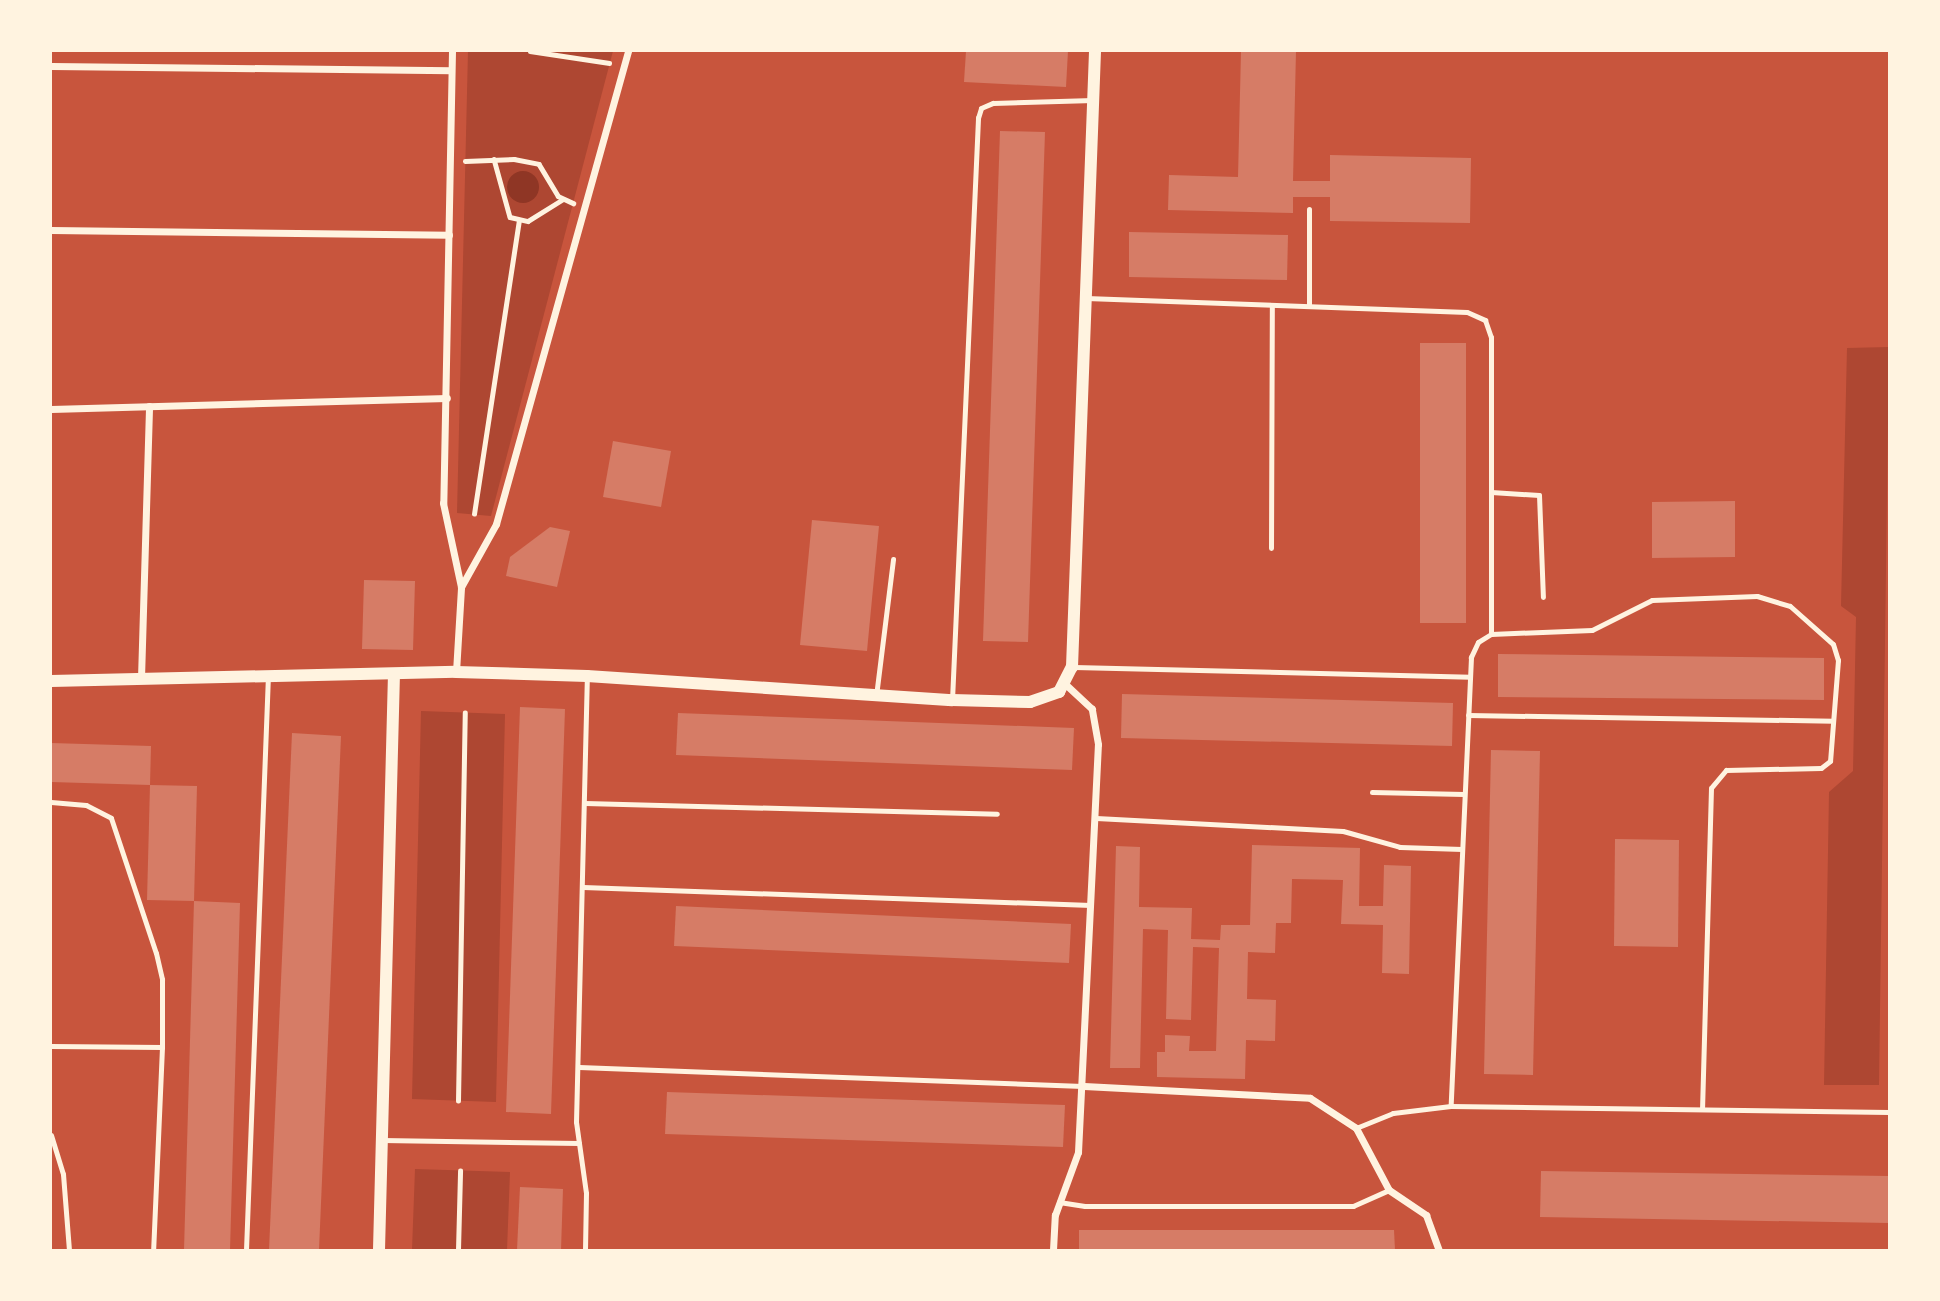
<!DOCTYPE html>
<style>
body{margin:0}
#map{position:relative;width:1940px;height:1301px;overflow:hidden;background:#c8553d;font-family:"Alegreya Sans",sans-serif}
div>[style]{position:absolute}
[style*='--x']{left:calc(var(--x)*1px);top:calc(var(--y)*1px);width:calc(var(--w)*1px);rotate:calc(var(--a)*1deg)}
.green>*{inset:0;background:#ae4732}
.water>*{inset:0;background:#8f3625}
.round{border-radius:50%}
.building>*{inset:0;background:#d67c66}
.path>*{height:4.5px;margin:-2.25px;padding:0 2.25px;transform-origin:2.25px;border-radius:2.25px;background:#fff3e0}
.service>*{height:5px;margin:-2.5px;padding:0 2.5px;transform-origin:2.5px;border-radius:2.5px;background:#fff3e0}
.minor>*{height:7px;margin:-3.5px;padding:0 3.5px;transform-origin:3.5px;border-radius:3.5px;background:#fff3e0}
.tertiary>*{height:12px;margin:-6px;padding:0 6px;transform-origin:6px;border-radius:6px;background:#fff3e0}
span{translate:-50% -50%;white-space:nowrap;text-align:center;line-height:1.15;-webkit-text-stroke:6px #fff3e0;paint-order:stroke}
.frame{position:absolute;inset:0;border:52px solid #fff3e0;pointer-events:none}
</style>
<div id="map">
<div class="green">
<div style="clip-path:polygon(468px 51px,613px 51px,491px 516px,457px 513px)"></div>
<div style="clip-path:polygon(1889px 347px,1879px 1085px,1824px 1085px,1829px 792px,1853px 771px,1856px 617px,1841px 606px,1847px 348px)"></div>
<div style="clip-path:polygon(421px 711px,505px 714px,496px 1102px,412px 1099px)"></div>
<div style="clip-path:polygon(415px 1169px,510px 1172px,507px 1250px,412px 1250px)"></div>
</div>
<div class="water">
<div class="round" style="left:507px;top:171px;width:32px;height:32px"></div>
</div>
<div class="building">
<div style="clip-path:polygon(966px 51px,1068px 51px,1066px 87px,964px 82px)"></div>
<div style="clip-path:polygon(1241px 51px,1296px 51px,1293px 181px,1330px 181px,1330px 155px,1471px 158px,1470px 223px,1330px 221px,1330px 197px,1293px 197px,1293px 213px,1168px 210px,1169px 175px,1238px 177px)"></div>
<div style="clip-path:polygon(1000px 131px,1045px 132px,1028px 642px,983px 641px)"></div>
<div style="clip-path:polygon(1129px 232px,1288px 235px,1287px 280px,1129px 277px)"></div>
<div style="clip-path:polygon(1420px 343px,1466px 343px,1466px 623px,1420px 623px)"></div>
<div style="clip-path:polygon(613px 441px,671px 451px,661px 507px,603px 497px)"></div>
<div style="clip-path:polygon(1735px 501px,1735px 557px,1652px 558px,1652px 502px)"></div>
<div style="clip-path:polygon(812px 520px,879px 526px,867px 651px,800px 645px)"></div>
<div style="clip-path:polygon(550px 527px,570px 531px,557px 587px,506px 576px,510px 557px)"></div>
<div style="clip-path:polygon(364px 580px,415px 581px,413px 650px,362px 649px)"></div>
<div style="clip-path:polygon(1498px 654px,1824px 658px,1824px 700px,1498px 697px)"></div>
<div style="clip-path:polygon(1122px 694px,1453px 703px,1452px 746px,1121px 738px)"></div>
<div style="clip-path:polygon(520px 707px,565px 709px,551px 1114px,506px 1112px)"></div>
<div style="clip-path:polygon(678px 713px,1074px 728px,1072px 770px,676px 755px)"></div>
<div style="clip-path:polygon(292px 733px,341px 736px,319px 1250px,269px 1250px)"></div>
<div style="clip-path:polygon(51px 743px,151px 746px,150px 785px,51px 782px)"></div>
<div style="clip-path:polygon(1491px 750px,1540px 751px,1533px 1075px,1484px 1074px)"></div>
<div style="clip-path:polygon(150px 785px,197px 786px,194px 901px,147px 900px)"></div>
<div style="clip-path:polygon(1615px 839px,1679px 840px,1678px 947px,1614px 946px)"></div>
<div style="clip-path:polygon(1252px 845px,1360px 848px,1359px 906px,1383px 906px,1384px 865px,1411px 866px,1409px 974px,1382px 973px,1383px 925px,1341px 924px,1343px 880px,1292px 879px,1291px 923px,1276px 923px,1275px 953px,1248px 952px,1247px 999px,1276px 1000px,1275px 1041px,1246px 1040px,1245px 1079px,1157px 1077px,1157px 1052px,1165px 1052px,1165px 1035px,1190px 1036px,1189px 1051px,1216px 1051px,1219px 948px,1193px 947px,1191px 1020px,1166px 1019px,1168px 930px,1143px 929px,1140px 1068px,1110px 1068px,1116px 846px,1140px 847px,1139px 907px,1192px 908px,1191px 939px,1220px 940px,1221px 925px,1250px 925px)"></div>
<div style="clip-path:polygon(194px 901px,240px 903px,230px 1250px,184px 1250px)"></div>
<div style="clip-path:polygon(676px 906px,1071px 924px,1069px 963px,674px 946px)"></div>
<div style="clip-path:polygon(667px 1092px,1065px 1105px,1063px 1147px,665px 1134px)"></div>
<div style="clip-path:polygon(1541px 1171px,1889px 1176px,1889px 1223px,1540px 1217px)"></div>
<div style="clip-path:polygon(520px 1187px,563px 1189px,561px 1250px,517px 1250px)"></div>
<div style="clip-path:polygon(1079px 1230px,1394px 1230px,1395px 1250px,1079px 1250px)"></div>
</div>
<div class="path">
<div style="--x:530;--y:51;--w:80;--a:8.6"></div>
<div style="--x:494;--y:159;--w:60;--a:74.6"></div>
<div style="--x:510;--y:217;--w:18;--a:13"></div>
<div style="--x:528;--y:221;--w:40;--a:-32"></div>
<div style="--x:465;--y:161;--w:49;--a:-2.3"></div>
<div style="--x:514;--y:159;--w:25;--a:11"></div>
<div style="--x:539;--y:164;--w:37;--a:59"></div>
<div style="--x:558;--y:196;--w:17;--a:25"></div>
<div style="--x:474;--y:514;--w:296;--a:-81.3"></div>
<div style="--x:458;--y:1101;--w:388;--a:-89"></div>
<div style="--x:458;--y:1250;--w:79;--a:-88.5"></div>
</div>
<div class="service">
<div style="--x:1086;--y:298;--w:381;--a:2.1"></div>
<div style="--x:1467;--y:312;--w:20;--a:24"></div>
<div style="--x:1485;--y:320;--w:18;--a:71"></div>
<div style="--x:1491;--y:337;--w:297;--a:90"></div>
<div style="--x:1491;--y:634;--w:15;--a:148"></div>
<div style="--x:1478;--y:642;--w:17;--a:115"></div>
<div style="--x:1471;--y:657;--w:449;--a:92.6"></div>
<div style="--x:1309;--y:306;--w:97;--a:-90"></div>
<div style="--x:1491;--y:492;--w:48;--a:3.6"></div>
<div style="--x:1539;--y:495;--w:102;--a:87.8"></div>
<div style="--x:1271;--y:548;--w:243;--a:-89.8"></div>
<div style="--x:1491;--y:634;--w:101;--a:-2.3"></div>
<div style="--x:1592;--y:630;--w:67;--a:-26.6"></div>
<div style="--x:1652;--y:600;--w:105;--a:-2.2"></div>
<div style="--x:1757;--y:596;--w:34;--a:17"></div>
<div style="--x:1790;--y:606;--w:57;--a:41.5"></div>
<div style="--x:1833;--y:644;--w:17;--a:73"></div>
<div style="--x:1838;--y:660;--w:101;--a:94.5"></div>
<div style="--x:1830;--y:761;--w:11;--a:142"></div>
<div style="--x:1821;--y:768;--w:95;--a:178.8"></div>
<div style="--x:1726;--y:770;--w:23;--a:130"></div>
<div style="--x:1711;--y:788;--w:321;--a:91.6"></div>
<div style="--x:1074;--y:667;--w:396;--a:1.4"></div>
<div style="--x:876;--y:696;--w:138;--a:-82.9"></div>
<div style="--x:952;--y:700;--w:583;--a:-87.44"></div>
<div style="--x:978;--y:118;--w:10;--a:-73"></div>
<div style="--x:981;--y:108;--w:13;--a:-23"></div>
<div style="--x:993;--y:103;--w:100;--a:-1.7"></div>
<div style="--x:1468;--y:715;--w:365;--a:0.9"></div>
<div style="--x:1372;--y:792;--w:92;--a:1.2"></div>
<div style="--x:51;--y:802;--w:35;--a:5"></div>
<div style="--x:86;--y:805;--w:28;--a:27"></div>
<div style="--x:111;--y:818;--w:142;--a:71.6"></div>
<div style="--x:156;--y:953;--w:27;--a:77"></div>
<div style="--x:162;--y:979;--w:68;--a:90"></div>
<div style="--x:162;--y:1047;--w:203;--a:92.5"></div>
<div style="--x:585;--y:803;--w:412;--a:1.5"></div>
<div style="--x:1096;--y:818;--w:247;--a:3"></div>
<div style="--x:1343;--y:831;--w:59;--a:15.7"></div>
<div style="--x:1400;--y:847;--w:62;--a:1.8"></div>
<div style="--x:583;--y:887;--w:508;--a:2.03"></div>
<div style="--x:51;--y:1046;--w:111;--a:0.5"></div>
<div style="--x:579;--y:1067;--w:504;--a:2.16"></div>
<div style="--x:1356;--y:1128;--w:40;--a:-22"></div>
<div style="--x:1393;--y:1113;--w:58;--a:-6.9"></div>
<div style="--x:1451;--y:1106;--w:438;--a:0.8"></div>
<div style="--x:51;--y:1135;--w:41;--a:72.9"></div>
<div style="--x:63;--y:1174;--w:76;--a:85.5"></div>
<div style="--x:382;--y:1140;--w:197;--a:0.9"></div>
<div style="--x:1059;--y:1202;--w:26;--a:9"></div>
<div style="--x:1085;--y:1206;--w:268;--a:0"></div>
<div style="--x:1353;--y:1206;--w:39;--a:-24"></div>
<div style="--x:246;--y:1250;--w:574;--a:-87.81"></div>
<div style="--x:585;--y:1250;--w:57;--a:-89"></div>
<div style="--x:586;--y:1193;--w:72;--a:-98"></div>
<div style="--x:576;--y:1122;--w:446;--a:-88.6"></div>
</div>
<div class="minor">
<div style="--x:452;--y:51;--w:452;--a:91.1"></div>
<div style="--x:443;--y:503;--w:86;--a:77.9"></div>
<div style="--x:51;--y:66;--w:400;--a:0.6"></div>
<div style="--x:51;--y:230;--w:398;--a:0.7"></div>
<div style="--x:51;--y:409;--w:396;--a:-1.6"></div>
<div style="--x:456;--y:672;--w:85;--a:-86.6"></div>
<div style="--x:461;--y:587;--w:72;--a:-60.9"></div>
<div style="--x:496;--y:524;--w:491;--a:-74.4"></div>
<div style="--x:141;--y:678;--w:272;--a:-88.3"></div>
<div style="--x:1084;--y:1086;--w:226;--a:3"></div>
<div style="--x:1310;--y:1098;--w:55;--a:33.1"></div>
<div style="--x:1356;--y:1128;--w:70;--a:62"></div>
<div style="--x:1389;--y:1190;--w:45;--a:34"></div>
<div style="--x:1426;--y:1215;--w:37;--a:70"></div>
<div style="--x:1053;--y:1250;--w:35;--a:-87"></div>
<div style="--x:1055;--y:1215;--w:67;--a:-69.9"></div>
<div style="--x:1078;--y:1152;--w:408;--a:-87.2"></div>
<div style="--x:1098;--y:744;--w:36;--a:-100"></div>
<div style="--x:1092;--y:709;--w:35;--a:-137"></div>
</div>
<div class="tertiary">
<div style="--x:51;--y:681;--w:405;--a:-1.3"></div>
<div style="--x:456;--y:672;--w:131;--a:1.7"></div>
<div style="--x:587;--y:676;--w:366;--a:3.8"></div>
<div style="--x:952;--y:700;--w:78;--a:1.5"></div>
<div style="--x:1030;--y:702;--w:31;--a:-19"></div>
<div style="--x:1059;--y:692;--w:28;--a:-63"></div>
<div style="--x:1072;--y:667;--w:616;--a:-87.86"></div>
<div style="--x:379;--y:1250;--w:576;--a:-88.51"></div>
</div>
<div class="frame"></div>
</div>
